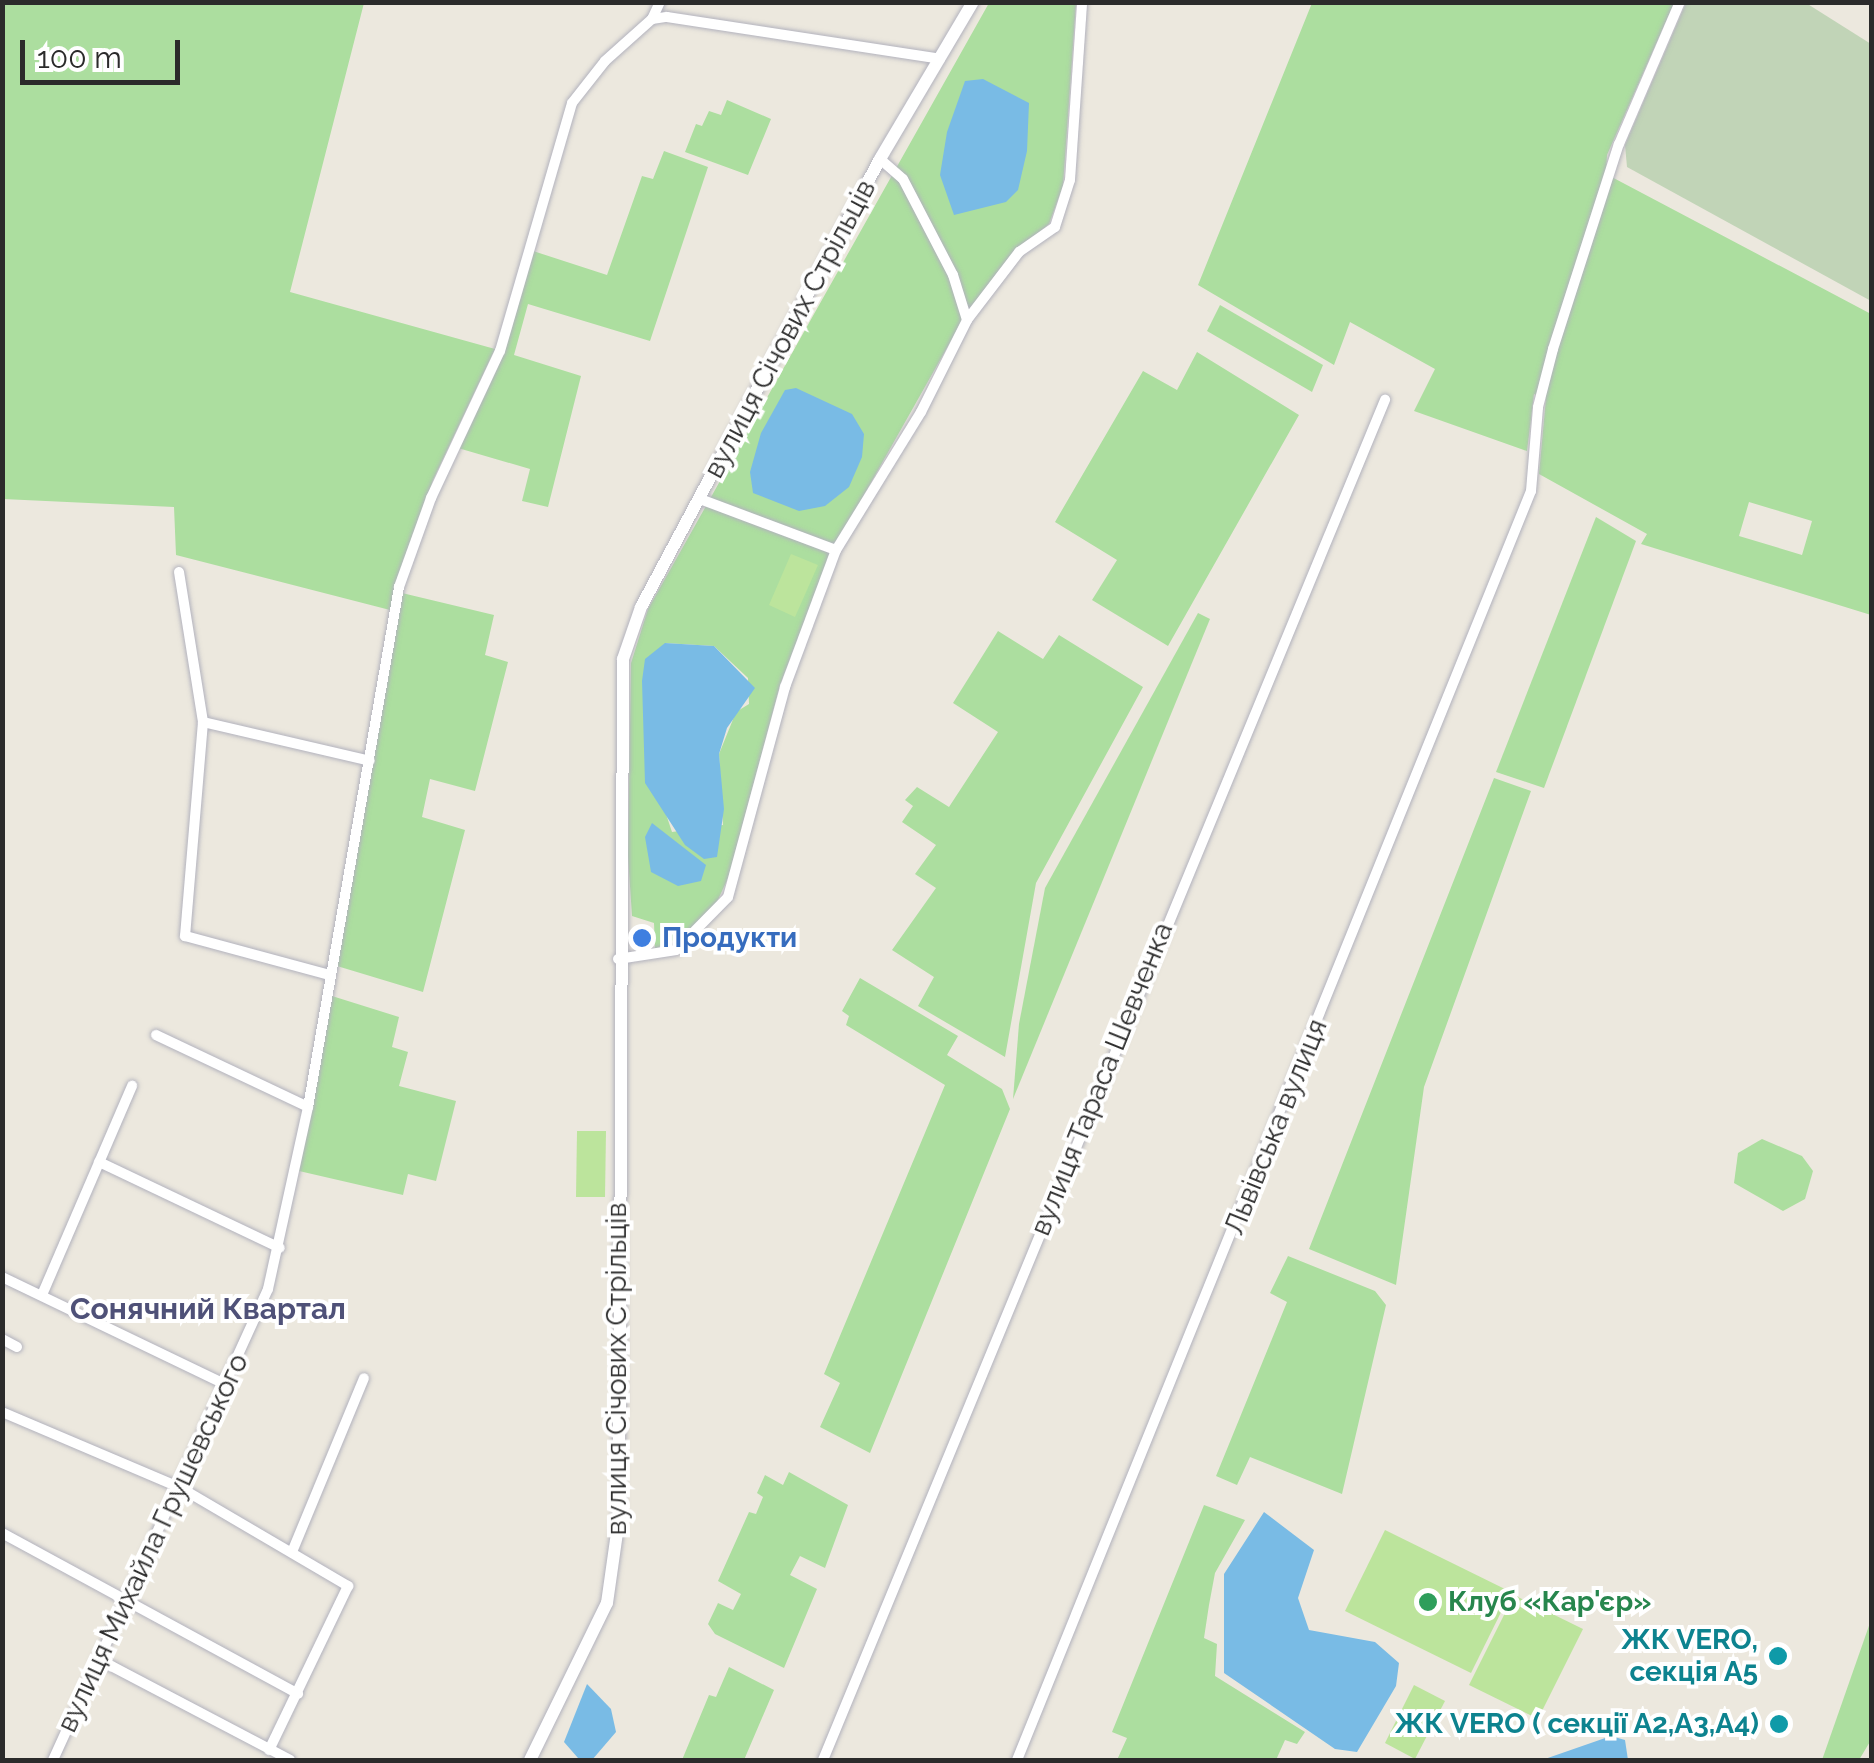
<!DOCTYPE html>
<meta charset="utf-8">
<style>
body{margin:0}
#map{position:relative;width:1874px;height:1763px;overflow:hidden;background:#ece8de;font-family:Raleway,sans-serif}
div>[style]{position:absolute}
[style*='--x']{left:calc(var(--x)*1px);top:calc(var(--y)*1px);width:calc(var(--w)*1px);rotate:calc(var(--a)*1deg)}
.green>*{inset:0;background:#acde9f}
.cemetery>*{inset:0;background:#c1d4b7}
.pitch>*{inset:0;background:#bce49c}
.water>*{inset:0;background:#79bbe5}
.roads{filter:drop-shadow(0 0 2px #b2b2bd) drop-shadow(0 0 2px #b2b2bd)}
.minor>*{height:10px;margin:-5px;padding:0 5px;transform-origin:5px;border-radius:5px;background:#fff}
.tertiary>*{height:12px;margin:-6px;padding:0 6px;transform-origin:6px;border-radius:6px;background:#fff}
.dots>*{width:28px;height:28px;translate:-50% -50%;box-sizing:border-box;border:5px solid #fff;border-radius:50%}
span{translate:-50% -50%;white-space:nowrap;text-align:center;line-height:1.15;-webkit-text-stroke:8px #fff;paint-order:stroke}
.street-label{font-size:28px;color:#2b2b2b}
.shop-label{font-size:28px;color:#366cbe;font-weight:700}
.left{translate:0 -50%;text-align:left}
.leisure-label{font-size:28px;color:#27864d;font-weight:700}
.culture-label{font-size:28px;color:#0d838f;font-weight:700}
.right{translate:-100% -50%;text-align:right}
.neighbourhood-label{font-size:30px;color:#4f5178;font-weight:700}
.frame{position:absolute;inset:0;border:5px solid #2b2b2b;pointer-events:none}
.scale{position:absolute;left:20px;top:40px;width:160px;height:45px;box-sizing:border-box;border:5px solid #2b2b2b;border-top:0;padding-left:12px;font-size:30px;line-height:35px;white-space:nowrap;color:#2b2b2b;-webkit-text-stroke:8px #fff;paint-order:stroke}
</style>
<div id="map">
<div class="green">
<div style="clip-path:polygon(3px 3px,364px 3px,290px 292px,495px 349px,433px 480px,390px 610px,176px 555px,174px 507px,3px 499px)"></div>
<div style="clip-path:polygon(evenodd,989px 3px,1076px 3px,1063px 186px,1049px 224px,1021px 247px,961px 323px,829px 557px,780px 685px,729px 876px,716px 904px,692px 931px,655px 949px,654px 923px,632px 916px,628px 856px,631px 663px,648px 609px,989px 3px,665px 643px,714px 646px,748px 678px,749px 704px,736px 712px,719px 754px,723px 825px,672px 832px,666px 814px,665px 643px)"></div>
<div style="clip-path:polygon(evenodd,1312px 3px,1674px 3px,1607px 155px,1606px 174px,1871px 314px,1871px 615px,1641px 544px,1647px 534px,1539px 474px,1546px 398px,1534px 394px,1527px 451px,1414px 411px,1435px 369px,1350px 322px,1334px 365px,1198px 285px,1312px 3px,1749px 502px,1812px 521px,1802px 555px,1739px 536px,1749px 502px)"></div>
<div style="clip-path:polygon(727px 100px,771px 119px,748px 175px,685px 152px,696px 124px,702px 126px,709px 111px,721px 115px)"></div>
<div style="clip-path:polygon(664px 151px,708px 167px,650px 341px,528px 304px,514px 355px,581px 376px,548px 507px,522px 501px,530px 469px,458px 448px,502px 355px,530px 250px,607px 275px,642px 176px,653px 179px)"></div>
<div style="clip-path:polygon(1220px 305px,1323px 365px,1312px 392px,1207px 331px)"></div>
<div style="clip-path:polygon(1197px 352px,1299px 415px,1168px 646px,1092px 600px,1117px 560px,1055px 522px,1143px 371px,1177px 390px)"></div>
<div style="clip-path:polygon(1596px 517px,1636px 541px,1544px 788px,1496px 772px)"></div>
<div style="clip-path:polygon(402px 593px,494px 615px,485px 655px,508px 662px,475px 791px,430px 779px,422px 817px,465px 830px,423px 992px,337px 966px)"></div>
<div style="clip-path:polygon(1198px 613px,1210px 619px,1013px 1099px,1019px 1024px,1045px 888px)"></div>
<div style="clip-path:polygon(998px 631px,1043px 659px,1059px 635px,1143px 687px,1036px 883px,1005px 1057px,918px 1006px,934px 977px,892px 950px,936px 888px,915px 874px,936px 845px,902px 822px,913px 806px,905px 800px,917px 787px,949px 807px,998px 732px,953px 703px)"></div>
<div style="clip-path:polygon(1494px 778px,1531px 791px,1424px 1087px,1396px 1285px,1309px 1249px)"></div>
<div style="clip-path:polygon(860px 978px,958px 1036px,947px 1055px,1002px 1089px,1010px 1109px,870px 1453px,820px 1427px,840px 1383px,824px 1374px,945px 1085px,846px 1025px,849px 1016px,842px 1011px)"></div>
<div style="clip-path:polygon(332px 996px,399px 1017px,392px 1047px,408px 1052px,399px 1086px,456px 1101px,436px 1181px,408px 1174px,403px 1195px,299px 1171px)"></div>
<div style="clip-path:polygon(1762px 1139px,1802px 1156px,1813px 1171px,1805px 1199px,1783px 1211px,1734px 1183px,1738px 1153px)"></div>
<div style="clip-path:polygon(1288px 1256px,1375px 1291px,1386px 1305px,1342px 1494px,1250px 1457px,1237px 1485px,1216px 1476px,1287px 1302px,1270px 1293px)"></div>
<div style="clip-path:polygon(789px 1472px,848px 1505px,825px 1568px,800px 1556px,790px 1575px,817px 1589px,784px 1668px,715px 1634px,708px 1624px,718px 1603px,733px 1610px,741px 1594px,718px 1581px,749px 1512px,756px 1514px,763px 1497px,757px 1493px,765px 1475px,783px 1485px)"></div>
<div style="clip-path:polygon(1204px 1505px,1245px 1520px,1215px 1573px,1209px 1605px,1204px 1638px,1217px 1644px,1215px 1676px,1305px 1732px,1297px 1744px,1285px 1740px,1276px 1760px,1117px 1760px,1127px 1738px,1112px 1732px)"></div>
<div style="clip-path:polygon(1871px 1620px,1871px 1740px,1859px 1760px,1822px 1760px)"></div>
<div style="clip-path:polygon(729px 1667px,774px 1690px,744px 1760px,682px 1760px,709px 1695px,716px 1697px)"></div>
</div>
<div class="cemetery">
<div style="clip-path:polygon(1686px 3px,1806px 3px,1871px 44px,1871px 301px,1627px 167px,1625px 145px)"></div>
</div>
<div class="pitch">
<div style="clip-path:polygon(791px 554px,818px 565px,795px 617px,769px 605px)"></div>
<div style="clip-path:polygon(577px 1131px,606px 1131px,605px 1197px,576px 1197px)"></div>
<div style="clip-path:polygon(1385px 1530px,1511px 1592px,1471px 1673px,1345px 1611px)"></div>
<div style="clip-path:polygon(1514px 1595px,1583px 1629px,1538px 1719px,1469px 1685px)"></div>
<div style="clip-path:polygon(1414px 1685px,1445px 1701px,1415px 1759px,1385px 1743px)"></div>
</div>
<div class="water">
<div style="clip-path:polygon(983px 79px,1029px 103px,1027px 151px,1018px 190px,1006px 202px,954px 215px,940px 175px,947px 132px,965px 81px)"></div>
<div style="clip-path:polygon(796px 388px,852px 414px,864px 434px,862px 457px,849px 487px,825px 506px,799px 511px,753px 493px,750px 472px,761px 433px,785px 390px)"></div>
<div style="clip-path:polygon(665px 643px,714px 646px,755px 688px,727px 728px,719px 754px,724px 809px,717px 857px,704px 859px,685px 845px,645px 783px,642px 681px,645px 659px)"></div>
<div style="clip-path:polygon(652px 823px,706px 865px,701px 881px,678px 886px,651px 872px,645px 837px)"></div>
<div style="clip-path:polygon(1264px 1512px,1314px 1550px,1298px 1598px,1309px 1630px,1375px 1642px,1399px 1663px,1396px 1686px,1357px 1752px,1335px 1749px,1224px 1673px,1224px 1574px)"></div>
<div style="clip-path:polygon(587px 1684px,611px 1709px,616px 1732px,592px 1760px,578px 1758px,564px 1742px)"></div>
<div style="clip-path:polygon(1611px 1736px,1625px 1740px,1628px 1760px,1542px 1760px)"></div>
</div>
<div class="roads">
<div class="minor">
<div style="--x:652;--y:19;--w:19;--a:-65"></div>
<div style="--x:880;--y:159;--w:30;--a:41"></div>
<div style="--x:903;--y:179;--w:108;--a:62.5"></div>
<div style="--x:953;--y:275;--w:47;--a:72.7"></div>
<div style="--x:700;--y:499;--w:145;--a:20.6"></div>
<div style="--x:179;--y:572;--w:152;--a:80.9"></div>
<div style="--x:203;--y:722;--w:215;--a:94.8"></div>
<div style="--x:185;--y:936;--w:150;--a:15.1"></div>
<div style="--x:203;--y:722;--w:171;--a:13.1"></div>
<div style="--x:618;--y:959;--w:59;--a:-8.8"></div>
<div style="--x:676;--y:950;--w:74;--a:-45.5"></div>
<div style="--x:728;--y:897;--w:218;--a:-74.8"></div>
<div style="--x:785;--y:687;--w:146;--a:-69.6"></div>
<div style="--x:836;--y:550;--w:162;--a:-58.4"></div>
<div style="--x:921;--y:412;--w:103;--a:-63.4"></div>
<div style="--x:967;--y:320;--w:86;--a:-52.6"></div>
<div style="--x:1019;--y:252;--w:44;--a:-34.8"></div>
<div style="--x:1055;--y:227;--w:49;--a:-72.3"></div>
<div style="--x:1070;--y:180;--w:178;--a:-86.1"></div>
<div style="--x:156;--y:1035;--w:168;--a:25.3"></div>
<div style="--x:99;--y:1162;--w:200;--a:25.4"></div>
<div style="--x:2;--y:1277;--w:251;--a:25.7"></div>
<div style="--x:42;--y:1295;--w:228;--a:-66.7"></div>
<div style="--x:2;--y:1339;--w:17;--a:28"></div>
<div style="--x:2;--y:1412;--w:194;--a:23"></div>
<div style="--x:181;--y:1488;--w:194;--a:30.4"></div>
<div style="--x:348;--y:1586;--w:182;--a:115.7"></div>
<div style="--x:2;--y:1533;--w:337;--a:28.5"></div>
<div style="--x:292;--y:1552;--w:188;--a:-67.5"></div>
<div style="--x:98;--y:1659;--w:217;--a:27.7"></div>
<div style="--x:53;--y:1760;--w:518;--a:-65.46"></div>
<div style="--x:268;--y:1289;--w:186;--a:-77.6"></div>
<div style="--x:308;--y:1107;--w:528;--a:-80.07"></div>
<div style="--x:399;--y:587;--w:95;--a:-70.2"></div>
<div style="--x:431;--y:498;--w:162;--a:-64.9"></div>
<div style="--x:500;--y:351;--w:258;--a:-73.8"></div>
<div style="--x:572;--y:103;--w:53;--a:-51.8"></div>
<div style="--x:605;--y:61;--w:63;--a:-41.8"></div>
<div style="--x:652;--y:19;--w:15;--a:-8"></div>
<div style="--x:667;--y:17;--w:276;--a:8.7"></div>
<div style="--x:823;--y:1760;--w:1472;--a:-67.55"></div>
<div style="--x:1017;--y:1760;--w:1369;--a:-67.95"></div>
<div style="--x:1531;--y:491;--w:84;--a:-85.2"></div>
<div style="--x:1538;--y:407;--w:60;--a:-75.5"></div>
<div style="--x:1553;--y:349;--w:215;--a:-72.2"></div>
<div style="--x:1619;--y:144;--w:155;--a:-66.8"></div>
</div>
<div class="tertiary">
<div style="--x:530;--y:1760;--w:175;--a:-63.9"></div>
<div style="--x:607;--y:1603;--w:85;--a:-81.9"></div>
<div style="--x:619;--y:1519;--w:860;--a:-89.73"></div>
<div style="--x:623;--y:659;--w:55;--a:-70.9"></div>
<div style="--x:641;--y:607;--w:508;--a:-61.92"></div>
<div style="--x:880;--y:159;--w:182;--a:-59.4"></div>
</div>
</div>
<div class="dots">
<div style="left:642px;top:938px;background:#3f7fe0"></div>
<div style="left:1428px;top:1602px;background:#2e9e5b"></div>
<div style="left:1778px;top:1656px;background:#0f9aa8"></div>
<div style="left:1779px;top:1724px;background:#0f9aa8"></div>
</div>
<div class="street-label">
<span style="left:790px;top:329px;rotate:-62deg">вулиця Січових Стрільців</span>
<span style="left:1102px;top:1079px;rotate:-68deg">вулиця Тараса Шевченка</span>
<span style="left:1276px;top:1127px;rotate:-68deg">Львівська вулиця</span>
<span style="left:617px;top:1369px;rotate:-90deg">вулиця Січових Стрільців</span>
<span style="left:153px;top:1543px;rotate:-65deg">вулиця Михайла Грушевського</span>
</div>
<div class="shop-label">
<span class="left" style="left:662px;top:938px">Продукти</span>
</div>
<div class="leisure-label">
<span class="left" style="left:1448px;top:1602px">Клуб «Кар'єр»</span>
</div>
<div class="culture-label">
<span class="right" style="left:1758px;top:1656px">ЖК VERO,<br>секція А5</span>
<span class="right" style="left:1759px;top:1724px">ЖК VERO ( секції А2,А3,А4)</span>
</div>
<div class="neighbourhood-label">
<span style="left:208px;top:1309px">Сонячний Квартал</span>
</div>
<div class="frame"></div>
<div class="scale">100 m</div>
</div>
